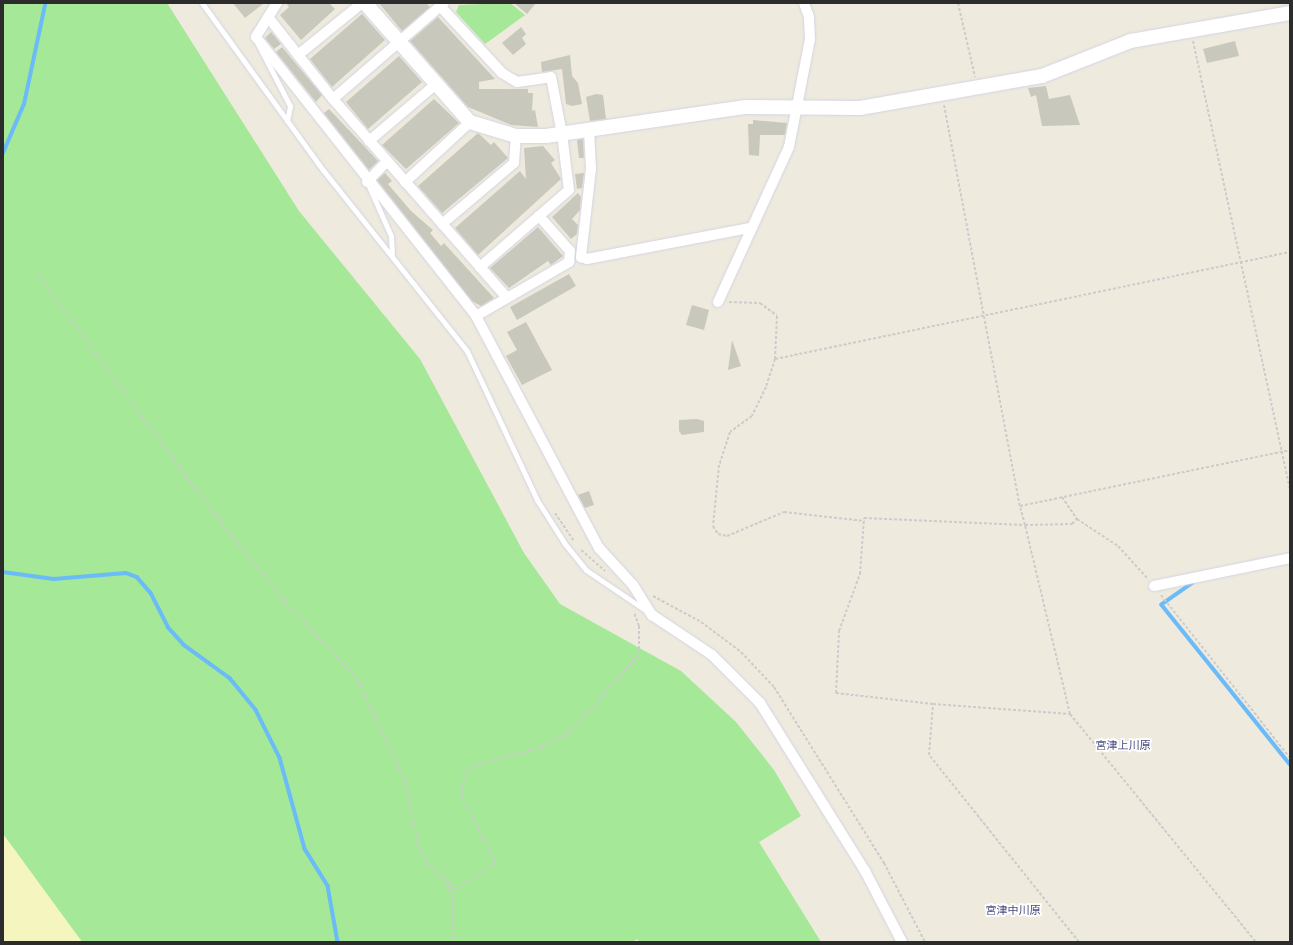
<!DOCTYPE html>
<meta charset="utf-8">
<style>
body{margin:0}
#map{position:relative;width:1293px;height:945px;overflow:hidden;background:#eeeadd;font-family:Signika,"Noto Sans JP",sans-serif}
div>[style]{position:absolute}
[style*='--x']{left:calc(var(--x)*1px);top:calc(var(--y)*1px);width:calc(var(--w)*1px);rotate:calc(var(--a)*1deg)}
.green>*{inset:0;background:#a5e897}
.sand>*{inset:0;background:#f5f5bf}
.stream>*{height:3.5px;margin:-1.75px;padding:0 1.75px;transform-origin:1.75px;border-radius:1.75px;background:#6abbf7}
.building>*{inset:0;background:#c9c8bc}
.path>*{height:2px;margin-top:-1px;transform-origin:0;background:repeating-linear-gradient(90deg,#ccc 0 3px,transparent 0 5px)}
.roads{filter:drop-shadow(0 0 1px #d3d3e5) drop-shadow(0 0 1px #d3d3e5)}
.lane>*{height:5px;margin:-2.5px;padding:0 2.5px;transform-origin:2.5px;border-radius:2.5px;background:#fff}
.street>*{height:10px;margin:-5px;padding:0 5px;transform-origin:5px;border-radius:5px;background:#fff}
.secondary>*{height:14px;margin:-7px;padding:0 7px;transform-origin:7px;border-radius:7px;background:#fff}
span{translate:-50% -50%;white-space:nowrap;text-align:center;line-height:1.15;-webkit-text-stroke:3.5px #fff;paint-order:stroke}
.neighbourhood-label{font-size:11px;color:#494a80}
.frame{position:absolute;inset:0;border:4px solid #2c2c2c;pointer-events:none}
</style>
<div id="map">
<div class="green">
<div style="clip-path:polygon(3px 3px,167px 3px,299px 211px,420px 359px,524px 553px,560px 604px,681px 671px,736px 722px,774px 770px,801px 816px,759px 842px,821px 942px,640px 942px,637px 939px,633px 942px,82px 942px,3px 834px)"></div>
<div style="clip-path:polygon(510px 3px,525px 15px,485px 44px,456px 12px,459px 5px)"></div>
</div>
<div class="sand">
<div style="clip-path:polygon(3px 834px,82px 942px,3px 942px)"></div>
</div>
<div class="stream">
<div style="--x:3;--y:153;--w:53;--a:-66.8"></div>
<div style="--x:24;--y:104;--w:101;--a:-78"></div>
<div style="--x:3;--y:572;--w:51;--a:7.8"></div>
<div style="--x:54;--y:579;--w:72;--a:-4.8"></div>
<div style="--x:126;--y:573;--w:12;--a:20"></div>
<div style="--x:137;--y:577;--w:21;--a:49"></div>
<div style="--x:151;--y:593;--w:38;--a:63"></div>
<div style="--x:168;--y:627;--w:24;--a:48"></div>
<div style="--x:184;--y:645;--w:57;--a:35.7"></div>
<div style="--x:230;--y:678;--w:41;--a:50.9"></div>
<div style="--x:256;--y:710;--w:54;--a:63.4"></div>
<div style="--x:280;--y:758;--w:94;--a:74.6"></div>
<div style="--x:305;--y:849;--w:44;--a:58.1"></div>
<div style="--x:328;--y:886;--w:57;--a:79.9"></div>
<div style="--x:1193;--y:583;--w:38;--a:145"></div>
<div style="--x:1162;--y:605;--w:204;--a:51.2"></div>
</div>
<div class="building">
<div style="clip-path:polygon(233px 3px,264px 3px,245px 18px)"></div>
<div style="clip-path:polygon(286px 3px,329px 3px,335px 9px,301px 40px,280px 15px,289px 7px)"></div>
<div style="clip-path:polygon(379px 3px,426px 3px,430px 7px,402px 31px)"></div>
<div style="clip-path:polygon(514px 3px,536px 3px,527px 14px)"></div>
<div style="clip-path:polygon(362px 14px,385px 40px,332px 87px,310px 59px)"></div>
<div style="clip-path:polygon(438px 17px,495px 79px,479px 82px,479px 89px,528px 89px,528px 93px,533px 93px,532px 111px,535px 110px,538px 127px,511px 125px,468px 107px,410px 41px)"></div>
<div style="clip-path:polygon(521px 27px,526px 34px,522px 38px,526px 44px,513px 55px,502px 43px)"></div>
<div style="clip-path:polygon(271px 32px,281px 44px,274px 49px,265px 38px)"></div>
<div style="clip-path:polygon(1235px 41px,1239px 56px,1207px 63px,1203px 49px)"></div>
<div style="clip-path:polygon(282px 47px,322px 95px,316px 102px,276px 52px)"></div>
<div style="clip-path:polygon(570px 55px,572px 76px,578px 83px,582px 104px,572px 106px,566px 104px,562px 69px,542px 72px,541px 62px)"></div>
<div style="clip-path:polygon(399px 56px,422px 82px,368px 129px,346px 102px)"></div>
<div style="clip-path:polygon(1046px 86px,1049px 99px,1070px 95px,1080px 125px,1042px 126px,1036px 95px,1031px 97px,1028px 88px)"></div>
<div style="clip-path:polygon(596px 94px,603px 95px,606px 119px,590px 121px,586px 97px)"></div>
<div style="clip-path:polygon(434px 99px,459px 123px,406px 169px,382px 145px)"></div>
<div style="clip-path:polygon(329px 109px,378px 161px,369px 170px,324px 113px)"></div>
<div style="clip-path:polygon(753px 120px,787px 123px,785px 135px,760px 135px,759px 156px,749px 155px,748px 124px,753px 124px)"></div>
<div style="clip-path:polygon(478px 133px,491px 145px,494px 142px,508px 158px,442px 213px,418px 186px)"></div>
<div style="clip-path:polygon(583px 139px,584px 158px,579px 158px,577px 140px)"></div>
<div style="clip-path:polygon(543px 146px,555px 160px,551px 163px,561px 179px,478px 255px,455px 228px,520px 171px,526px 179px,524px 148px)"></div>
<div style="clip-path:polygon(385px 173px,392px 181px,388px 184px,411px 211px,433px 230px,430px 233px,441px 246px,444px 243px,494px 298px,481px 306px,472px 301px,377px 180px)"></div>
<div style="clip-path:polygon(584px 173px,582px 188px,577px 189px,575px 174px)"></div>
<div style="clip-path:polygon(578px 193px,581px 197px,580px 210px,572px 219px,578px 225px,577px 234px,571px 239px,552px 217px)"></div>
<div style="clip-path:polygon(538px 227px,563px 256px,551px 265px,548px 261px,509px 288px,490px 268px)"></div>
<div style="clip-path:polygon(569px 274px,576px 286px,517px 320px,510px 307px)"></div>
<div style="clip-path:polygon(692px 305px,709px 310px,704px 330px,686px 325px)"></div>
<div style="clip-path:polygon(526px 322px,552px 370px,522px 385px,506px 356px,517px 350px,507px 332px)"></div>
<div style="clip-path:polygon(732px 340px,741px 366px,728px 370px)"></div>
<div style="clip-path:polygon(697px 419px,704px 421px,704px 432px,682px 435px,679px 431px,679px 420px)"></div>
<div style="clip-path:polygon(589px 491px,594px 505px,585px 508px,578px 495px)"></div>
</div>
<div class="path">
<div style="--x:958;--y:3;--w:76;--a:77.1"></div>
<div style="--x:1193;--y:41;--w:457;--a:77.8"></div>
<div style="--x:944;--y:105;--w:408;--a:79.3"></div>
<div style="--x:38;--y:275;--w:268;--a:53.6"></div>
<div style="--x:197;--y:491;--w:139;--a:51.7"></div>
<div style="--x:283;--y:600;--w:110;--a:46.8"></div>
<div style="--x:358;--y:680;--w:113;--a:65.5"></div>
<div style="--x:405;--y:783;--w:62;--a:78"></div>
<div style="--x:418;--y:844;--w:22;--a:63"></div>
<div style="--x:428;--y:864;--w:37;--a:43"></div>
<div style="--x:455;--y:889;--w:49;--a:-32.4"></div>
<div style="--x:496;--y:863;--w:76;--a:-117.6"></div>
<div style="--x:461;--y:796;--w:25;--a:-81"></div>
<div style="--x:465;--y:771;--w:12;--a:-31"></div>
<div style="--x:475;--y:765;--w:67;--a:-14.7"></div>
<div style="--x:540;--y:748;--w:27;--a:-27"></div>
<div style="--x:564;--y:736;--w:22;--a:-43"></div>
<div style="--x:580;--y:721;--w:89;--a:-48.6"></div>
<div style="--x:639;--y:654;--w:28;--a:-90"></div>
<div style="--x:639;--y:626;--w:15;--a:-110"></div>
<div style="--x:729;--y:302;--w:31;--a:2"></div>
<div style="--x:760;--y:303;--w:21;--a:37"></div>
<div style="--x:777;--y:316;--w:43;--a:92.7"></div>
<div style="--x:775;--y:359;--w:29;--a:108"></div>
<div style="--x:766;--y:387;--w:32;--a:116"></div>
<div style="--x:752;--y:416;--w:27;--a:144"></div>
<div style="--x:730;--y:432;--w:35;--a:108"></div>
<div style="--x:719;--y:465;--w:61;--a:95.6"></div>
<div style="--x:713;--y:526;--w:9;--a:58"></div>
<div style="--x:718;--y:534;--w:9;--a:13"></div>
<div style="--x:727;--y:536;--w:62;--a:-22.8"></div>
<div style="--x:784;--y:512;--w:81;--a:6.4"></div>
<div style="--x:775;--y:359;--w:526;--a:-11.74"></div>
<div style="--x:1062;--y:497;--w:27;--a:56"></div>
<div style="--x:1077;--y:519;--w:49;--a:33.4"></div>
<div style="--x:1118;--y:546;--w:45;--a:47.7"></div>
<div style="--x:555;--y:513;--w:34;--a:56"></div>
<div style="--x:581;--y:550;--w:32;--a:41"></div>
<div style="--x:1161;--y:595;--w:208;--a:51.6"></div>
<div style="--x:653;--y:596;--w:55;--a:28.4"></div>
<div style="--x:701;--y:622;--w:50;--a:36.9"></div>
<div style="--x:741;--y:652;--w:48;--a:46.7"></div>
<div style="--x:774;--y:687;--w:208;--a:58"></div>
<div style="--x:884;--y:863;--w:89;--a:62.6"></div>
<div style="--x:933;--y:704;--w:137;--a:4.2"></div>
<div style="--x:1070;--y:714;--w:194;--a:-103.4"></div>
<div style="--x:1025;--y:525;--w:47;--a:-1.2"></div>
<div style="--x:1072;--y:524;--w:7;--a:-45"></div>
<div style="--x:1070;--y:714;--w:294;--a:50.8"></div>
<div style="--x:447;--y:884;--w:13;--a:67"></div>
<div style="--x:452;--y:896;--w:46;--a:88.8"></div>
<div style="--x:1079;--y:942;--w:240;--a:-128.7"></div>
<div style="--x:929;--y:755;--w:51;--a:-85.5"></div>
<div style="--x:933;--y:704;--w:98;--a:-173.5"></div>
<div style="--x:836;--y:693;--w:62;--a:-87.2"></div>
<div style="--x:839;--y:631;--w:61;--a:-69.8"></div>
<div style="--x:860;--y:574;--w:56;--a:-85.9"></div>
<div style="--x:864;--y:518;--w:161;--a:2.5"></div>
<div style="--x:1025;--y:525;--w:20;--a:-105"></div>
<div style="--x:1020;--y:506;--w:276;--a:-11.7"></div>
</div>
<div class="roads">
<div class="lane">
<div style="--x:202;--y:3;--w:206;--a:54.1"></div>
<div style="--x:323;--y:170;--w:231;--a:51.5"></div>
<div style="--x:467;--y:351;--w:165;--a:64.8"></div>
<div style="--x:537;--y:500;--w:52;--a:57.5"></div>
<div style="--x:565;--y:544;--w:33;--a:51"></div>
<div style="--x:586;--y:570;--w:75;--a:34.1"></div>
<div style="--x:258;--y:44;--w:70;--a:62.7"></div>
<div style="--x:290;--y:106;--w:15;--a:101"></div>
<div style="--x:367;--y:182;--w:59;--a:66"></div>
<div style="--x:391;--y:236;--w:18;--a:87"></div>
</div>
<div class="street">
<div style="--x:277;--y:3;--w:40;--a:122"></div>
<div style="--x:256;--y:37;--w:355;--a:51.7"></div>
<div style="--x:476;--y:316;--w:263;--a:62.1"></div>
<div style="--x:599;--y:548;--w:50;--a:47.4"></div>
<div style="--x:633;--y:585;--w:36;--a:58"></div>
<div style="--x:652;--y:615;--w:72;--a:33.7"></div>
<div style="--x:712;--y:655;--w:68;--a:45"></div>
<div style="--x:760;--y:703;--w:198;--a:58"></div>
<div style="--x:865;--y:871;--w:80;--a:62.5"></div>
<div style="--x:440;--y:6;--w:91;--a:47.2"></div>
<div style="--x:502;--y:73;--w:17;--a:31"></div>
<div style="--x:517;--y:82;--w:34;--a:-8"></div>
<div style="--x:551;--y:77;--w:58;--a:79.1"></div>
<div style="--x:562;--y:134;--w:56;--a:82.9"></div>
<div style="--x:569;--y:190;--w:118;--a:139.1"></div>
<div style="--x:268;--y:17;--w:105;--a:51.6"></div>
<div style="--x:333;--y:99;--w:264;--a:48.8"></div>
<div style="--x:298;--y:55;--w:82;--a:-39.1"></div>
<div style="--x:333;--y:99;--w:147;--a:-40.9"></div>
<div style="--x:589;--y:130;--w:39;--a:87"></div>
<div style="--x:591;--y:169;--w:89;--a:96.5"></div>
<div style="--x:581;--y:257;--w:6;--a:18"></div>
<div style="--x:587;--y:259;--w:166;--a:-10.8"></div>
<div style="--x:369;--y:141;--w:88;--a:-40.4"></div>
<div style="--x:367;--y:182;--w:29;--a:-46"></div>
<div style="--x:405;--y:182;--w:88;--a:-42.7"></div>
<div style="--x:442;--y:224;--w:94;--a:-40.3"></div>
<div style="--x:514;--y:163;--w:27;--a:-86"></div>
<div style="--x:718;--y:302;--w:170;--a:-65.4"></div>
<div style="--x:789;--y:147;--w:110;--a:-79"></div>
<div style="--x:810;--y:39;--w:22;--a:-93"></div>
<div style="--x:809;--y:17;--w:15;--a:-110"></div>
<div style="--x:476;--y:316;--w:108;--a:-30.1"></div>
<div style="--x:569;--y:262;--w:11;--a:-85"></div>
<div style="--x:570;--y:251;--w:47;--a:-131.5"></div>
<div style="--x:1154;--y:586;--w:139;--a:-11.6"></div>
</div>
<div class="secondary">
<div style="--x:365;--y:3;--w:159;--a:48.6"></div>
<div style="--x:470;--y:122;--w:48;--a:16.9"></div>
<div style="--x:516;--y:136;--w:30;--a:0"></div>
<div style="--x:546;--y:136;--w:202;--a:-8.3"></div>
<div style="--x:746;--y:107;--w:114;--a:0.5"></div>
<div style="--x:860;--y:108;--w:185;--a:-10"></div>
<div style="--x:1042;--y:76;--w:96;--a:-21.5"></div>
<div style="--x:1131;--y:41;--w:161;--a:-10"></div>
</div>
</div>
<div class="neighbourhood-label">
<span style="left:1123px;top:746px">宮津上川原</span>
<span style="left:1013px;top:911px">宮津中川原</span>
</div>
<div class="frame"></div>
</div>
